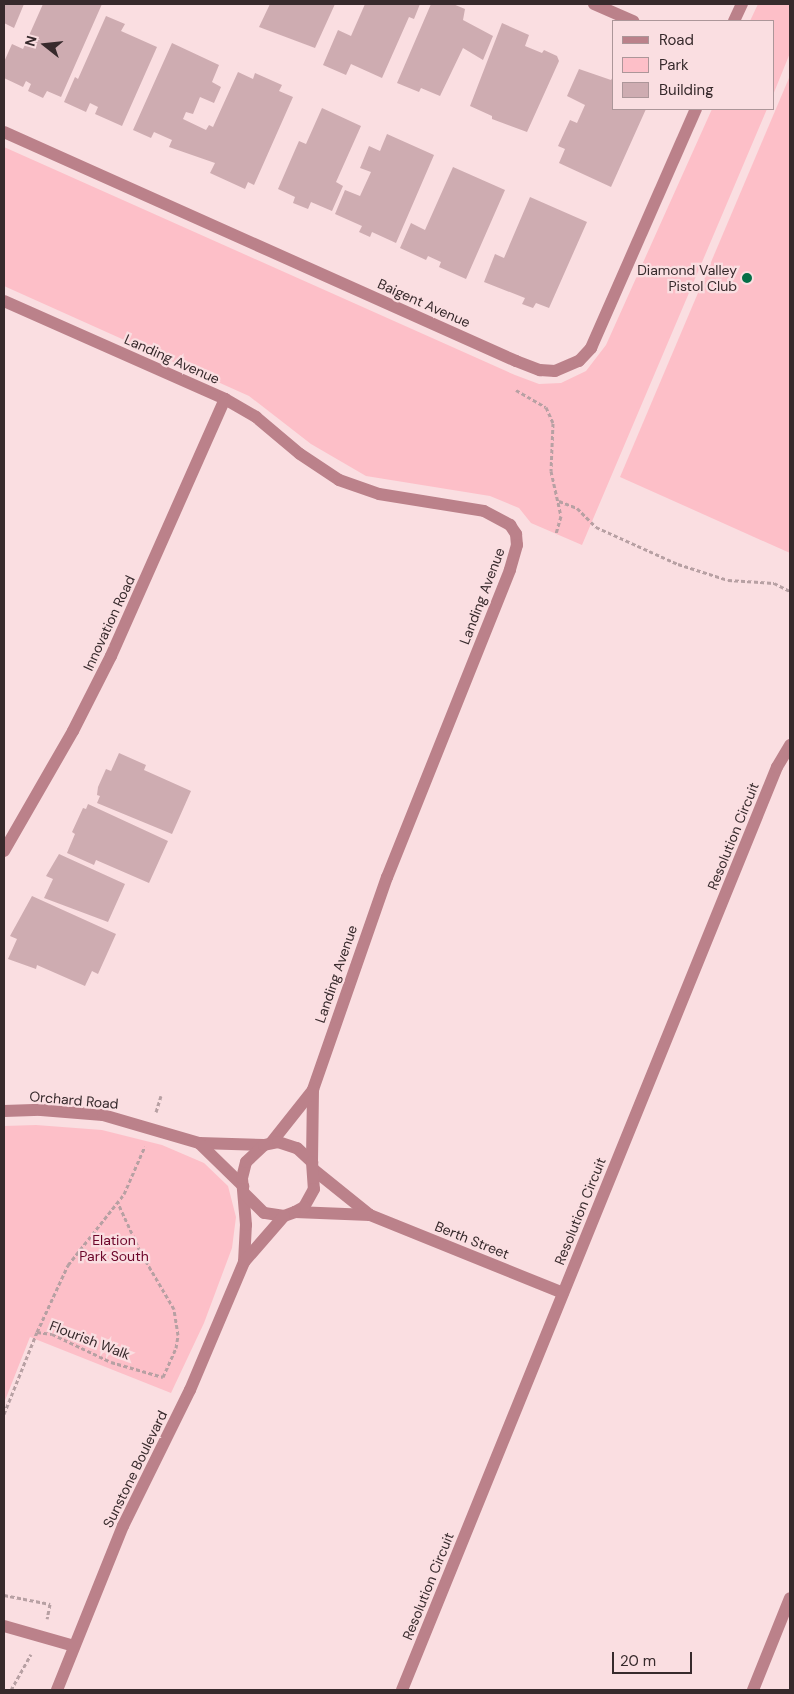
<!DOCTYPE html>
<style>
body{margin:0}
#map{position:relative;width:794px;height:1694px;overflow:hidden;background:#fadee1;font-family:"DM Sans",sans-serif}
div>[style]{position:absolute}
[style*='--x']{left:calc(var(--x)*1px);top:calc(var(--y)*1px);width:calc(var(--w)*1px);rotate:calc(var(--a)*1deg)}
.green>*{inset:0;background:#fdbfc8}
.building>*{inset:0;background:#ceacb1}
.path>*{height:3px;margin-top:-1.5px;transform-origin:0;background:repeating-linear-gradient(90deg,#b7a0a3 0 4px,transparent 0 6.5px)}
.minor>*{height:12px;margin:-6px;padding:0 6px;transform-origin:6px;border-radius:6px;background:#bb818a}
.dots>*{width:14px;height:14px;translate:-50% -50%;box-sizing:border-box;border:2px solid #fadee1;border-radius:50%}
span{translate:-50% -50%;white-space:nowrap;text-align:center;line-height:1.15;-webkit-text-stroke:4.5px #fadee1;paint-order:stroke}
.poi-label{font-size:14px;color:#372a2c}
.right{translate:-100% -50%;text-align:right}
.street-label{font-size:14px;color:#372a2c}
.park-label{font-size:14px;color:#6c062a}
.frame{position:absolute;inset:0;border:5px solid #372a2c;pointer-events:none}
.legend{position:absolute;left:612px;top:20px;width:162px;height:90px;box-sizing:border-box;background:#fadee1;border:1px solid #ac9699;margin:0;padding:6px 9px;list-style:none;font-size:15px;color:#372a2c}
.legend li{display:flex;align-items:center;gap:10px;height:25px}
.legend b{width:25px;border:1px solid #ac9699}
.north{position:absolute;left:20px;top:20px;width:50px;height:50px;-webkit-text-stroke:4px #fadee1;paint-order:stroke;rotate:286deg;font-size:14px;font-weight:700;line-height:20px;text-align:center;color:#372a2c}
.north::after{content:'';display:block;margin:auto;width:18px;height:22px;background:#372a2c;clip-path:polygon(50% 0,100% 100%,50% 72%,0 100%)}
.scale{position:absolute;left:612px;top:1652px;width:80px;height:22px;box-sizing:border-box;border:2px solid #372a2c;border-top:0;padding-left:6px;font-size:15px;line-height:18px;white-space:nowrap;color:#372a2c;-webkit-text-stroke:4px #fadee1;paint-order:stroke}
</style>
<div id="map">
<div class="green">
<div style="clip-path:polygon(758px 4px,790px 4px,790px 53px,773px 95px,773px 21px,750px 21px)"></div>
<div style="clip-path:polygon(789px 78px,790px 78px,790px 553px,620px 477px)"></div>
<div style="clip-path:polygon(712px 109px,767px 109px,582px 545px,531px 523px,519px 508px,490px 496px,366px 476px,311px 444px,249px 396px,4px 286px,4px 147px,515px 375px,539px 384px,561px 383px,586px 371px,606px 345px)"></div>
<div style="clip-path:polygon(36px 1125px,102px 1130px,162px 1145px,204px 1163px,228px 1186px,236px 1217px,232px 1248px,204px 1323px,171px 1393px,30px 1337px,4px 1403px,4px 1126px)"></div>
</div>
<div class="building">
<div style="clip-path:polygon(4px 4px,24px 4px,14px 28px,4px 23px)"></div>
<div style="clip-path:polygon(43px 4px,102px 4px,61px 97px,47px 91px,43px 98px,28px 91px,31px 84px,26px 81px,23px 87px,4px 78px,4px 62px,12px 44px,23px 49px)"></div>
<div style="clip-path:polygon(270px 4px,335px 4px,315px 48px,259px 27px)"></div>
<div style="clip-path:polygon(365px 4px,420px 4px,414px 19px,409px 17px,382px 78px,351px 64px,346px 75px,323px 65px,338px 30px,351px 36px)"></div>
<div style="clip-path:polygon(431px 4px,453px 4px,465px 9px,463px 20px,493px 36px,483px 60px,463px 48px,440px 96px,421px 88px,419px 92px,397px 83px)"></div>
<div style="clip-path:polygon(106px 16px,125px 24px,121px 31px,157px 47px,122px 126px,95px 114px,98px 107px,90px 103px,86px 112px,64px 102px,75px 77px,78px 79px)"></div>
<div style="clip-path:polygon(502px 23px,529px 35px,525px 46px,542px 53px,544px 50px,557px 56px,559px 61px,527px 132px,492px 119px,492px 116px,470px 106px)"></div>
<div style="clip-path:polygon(172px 43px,219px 65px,212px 82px,221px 87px,214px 103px,200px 97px,193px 114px,186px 112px,183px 119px,206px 130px,209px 125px,213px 127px,238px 72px,253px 79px,255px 73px,282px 85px,279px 91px,293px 97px,254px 185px,248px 182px,245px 189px,210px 173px,215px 163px,169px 147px,172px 140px,154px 132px,151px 138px,133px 130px)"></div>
<div style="clip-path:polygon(579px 69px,611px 80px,613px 77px,613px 109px,646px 109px,611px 187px,559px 163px,565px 149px,558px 146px,570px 120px,577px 123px,585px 105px,567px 96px)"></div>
<div style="clip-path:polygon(322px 108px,361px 126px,336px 182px,343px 186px,332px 211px,311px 202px,308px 209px,293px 203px,295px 197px,278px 189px,299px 141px,306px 144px)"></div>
<div style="clip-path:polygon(387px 134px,434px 155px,396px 243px,372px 232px,370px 237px,359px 232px,362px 226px,335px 214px,345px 190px,360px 196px,371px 172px,360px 168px,369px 146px,380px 151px)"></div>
<div style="clip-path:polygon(453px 167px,505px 190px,466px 279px,439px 267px,441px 262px,428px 256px,426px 260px,400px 248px,411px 223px,425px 230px)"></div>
<div style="clip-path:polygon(530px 197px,587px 222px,549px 308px,536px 303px,533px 308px,522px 304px,525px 298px,484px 282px,495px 254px,504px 258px)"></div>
<div style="clip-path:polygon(119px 753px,146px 765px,144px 770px,191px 791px,172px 834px,97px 803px,100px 796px,97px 795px,98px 787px,106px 769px,111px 771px)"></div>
<div style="clip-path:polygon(88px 804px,168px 841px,149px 883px,96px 860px,94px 865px,67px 853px,75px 834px,72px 832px,83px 808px,86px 809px)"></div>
<div style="clip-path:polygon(59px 854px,125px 884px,108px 922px,44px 898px,53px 879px,46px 876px)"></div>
<div style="clip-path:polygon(32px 896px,116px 934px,98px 974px,92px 971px,85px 986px,37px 965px,36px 969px,8px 959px,17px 939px,10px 936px)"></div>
</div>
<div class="path">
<div style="--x:516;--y:390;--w:34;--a:30"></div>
<div style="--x:546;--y:407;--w:17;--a:66"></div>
<div style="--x:553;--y:423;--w:48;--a:92.4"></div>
<div style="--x:551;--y:471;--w:46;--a:77.5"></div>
<div style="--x:561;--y:516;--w:19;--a:106"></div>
<div style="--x:559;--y:501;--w:19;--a:21"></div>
<div style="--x:577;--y:508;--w:27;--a:45"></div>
<div style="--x:596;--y:527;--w:90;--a:24.3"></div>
<div style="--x:678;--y:564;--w:52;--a:17.7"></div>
<div style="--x:728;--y:580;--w:46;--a:3.7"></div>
<div style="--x:774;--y:583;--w:18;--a:27"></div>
<div style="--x:156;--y:1112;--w:17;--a:-73"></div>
<div style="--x:37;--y:1332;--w:74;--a:-65.2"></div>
<div style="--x:68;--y:1265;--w:90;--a:-51.7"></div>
<div style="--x:124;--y:1194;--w:52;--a:-66.4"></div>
<div style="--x:4;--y:1414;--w:88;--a:-68.1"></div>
<div style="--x:37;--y:1332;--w:15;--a:8"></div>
<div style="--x:52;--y:1334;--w:65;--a:25.4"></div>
<div style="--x:111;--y:1362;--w:54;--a:16.1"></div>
<div style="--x:163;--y:1377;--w:32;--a:-66"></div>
<div style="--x:176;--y:1348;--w:13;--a:-81"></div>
<div style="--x:178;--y:1335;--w:26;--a:-99"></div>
<div style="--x:174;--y:1309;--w:67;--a:-120.4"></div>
<div style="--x:140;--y:1251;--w:53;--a:-114.6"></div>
<div style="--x:4;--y:1595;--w:47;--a:11.1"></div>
<div style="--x:50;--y:1604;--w:15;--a:101"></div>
<div style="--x:11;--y:1690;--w:41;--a:-60.9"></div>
</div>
<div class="minor">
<div style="--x:594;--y:4;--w:43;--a:23.6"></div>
<div style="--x:734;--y:21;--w:19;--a:-65"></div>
<div style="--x:4;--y:132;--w:561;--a:24.1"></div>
<div style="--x:516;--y:361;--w:26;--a:21"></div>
<div style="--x:540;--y:370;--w:15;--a:4"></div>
<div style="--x:555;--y:371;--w:26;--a:-23"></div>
<div style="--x:579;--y:361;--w:18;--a:-47"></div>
<div style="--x:591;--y:348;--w:261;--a:-66.3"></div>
<div style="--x:4;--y:301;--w:242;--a:23.9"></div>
<div style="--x:225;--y:399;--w:36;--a:30"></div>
<div style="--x:256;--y:417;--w:57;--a:40.1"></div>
<div style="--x:300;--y:454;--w:47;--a:33.7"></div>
<div style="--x:339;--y:480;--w:42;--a:19.3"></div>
<div style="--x:379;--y:494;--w:106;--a:9.2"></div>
<div style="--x:484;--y:511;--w:30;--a:28"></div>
<div style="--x:510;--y:525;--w:11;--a:56"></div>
<div style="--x:516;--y:534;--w:11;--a:85"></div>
<div style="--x:517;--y:545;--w:26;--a:106"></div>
<div style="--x:510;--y:570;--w:331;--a:111.8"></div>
<div style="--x:387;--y:877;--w:225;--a:109.2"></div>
<div style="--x:313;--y:1090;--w:72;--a:90.8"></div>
<div style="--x:4;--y:851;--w:138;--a:-60.1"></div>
<div style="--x:73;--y:731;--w:84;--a:-63.1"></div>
<div style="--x:111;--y:656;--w:281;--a:-66.1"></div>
<div style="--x:4;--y:1111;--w:37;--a:-2"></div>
<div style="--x:41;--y:1110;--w:62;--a:4.6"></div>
<div style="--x:103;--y:1115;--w:100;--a:16.3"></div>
<div style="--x:199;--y:1143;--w:65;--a:1.8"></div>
<div style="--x:199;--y:1143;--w:62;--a:44.3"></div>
<div style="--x:271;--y:1143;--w:68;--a:-51.6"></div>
<div style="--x:314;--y:1170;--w:72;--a:38.8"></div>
<div style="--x:370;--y:1215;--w:208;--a:22"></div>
<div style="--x:295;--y:1212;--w:75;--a:2.3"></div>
<div style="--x:244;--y:1262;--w:37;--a:-87"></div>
<div style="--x:246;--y:1225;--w:47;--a:-94.9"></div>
<div style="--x:242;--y:1178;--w:16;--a:-76"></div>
<div style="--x:246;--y:1162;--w:25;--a:-43"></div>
<div style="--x:264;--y:1145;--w:14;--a:-12"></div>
<div style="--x:278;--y:1142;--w:20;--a:18"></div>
<div style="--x:297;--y:1148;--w:21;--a:43"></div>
<div style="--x:312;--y:1162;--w:27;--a:86"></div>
<div style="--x:314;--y:1189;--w:21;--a:119"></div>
<div style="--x:304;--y:1207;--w:10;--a:151"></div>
<div style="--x:295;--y:1212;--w:12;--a:160"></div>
<div style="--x:284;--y:1216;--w:20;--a:-171"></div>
<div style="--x:264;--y:1213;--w:27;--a:-135"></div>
<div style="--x:4;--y:1626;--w:73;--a:15.9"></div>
<div style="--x:57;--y:1690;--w:177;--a:-68.1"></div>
<div style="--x:123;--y:1526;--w:152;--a:-63.8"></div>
<div style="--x:190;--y:1390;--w:139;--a:-67.1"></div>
<div style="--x:244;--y:1262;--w:61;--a:-49"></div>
<div style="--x:402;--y:1690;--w:996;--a:-67.89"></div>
<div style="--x:777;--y:767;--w:26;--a:-59"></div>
<div style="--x:753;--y:1690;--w:99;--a:-68.1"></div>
</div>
<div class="dots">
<div style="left:747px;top:278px;background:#046f47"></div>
</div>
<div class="poi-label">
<span class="right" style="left:737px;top:278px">Diamond Valley<br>Pistol Club</span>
</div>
<div class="street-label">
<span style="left:424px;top:303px;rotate:24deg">Baigent Avenue</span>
<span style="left:172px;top:359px;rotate:24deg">Landing Avenue</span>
<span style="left:482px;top:596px;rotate:-69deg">Landing Avenue</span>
<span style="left:109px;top:623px;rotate:-65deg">Innovation Road</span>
<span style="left:733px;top:836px;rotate:-68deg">Resolution Circuit</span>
<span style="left:336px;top:974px;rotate:-71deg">Landing Avenue</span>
<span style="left:74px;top:1100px;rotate:5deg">Orchard Road</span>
<span style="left:580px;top:1211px;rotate:-68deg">Resolution Circuit</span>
<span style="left:472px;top:1240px;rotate:22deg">Berth Street</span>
<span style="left:90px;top:1340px;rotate:21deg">Flourish Walk</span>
<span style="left:135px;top:1469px;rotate:-64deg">Sunstone Boulevard</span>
<span style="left:428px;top:1586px;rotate:-68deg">Resolution Circuit</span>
</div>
<div class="park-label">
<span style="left:114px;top:1248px">Elation<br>Park South</span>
</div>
<div class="frame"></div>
<ul class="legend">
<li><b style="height:6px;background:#bb818a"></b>Road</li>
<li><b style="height:14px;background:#fdbfc8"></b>Park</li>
<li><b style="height:14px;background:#ceacb1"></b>Building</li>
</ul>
<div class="north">N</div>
<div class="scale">20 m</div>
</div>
